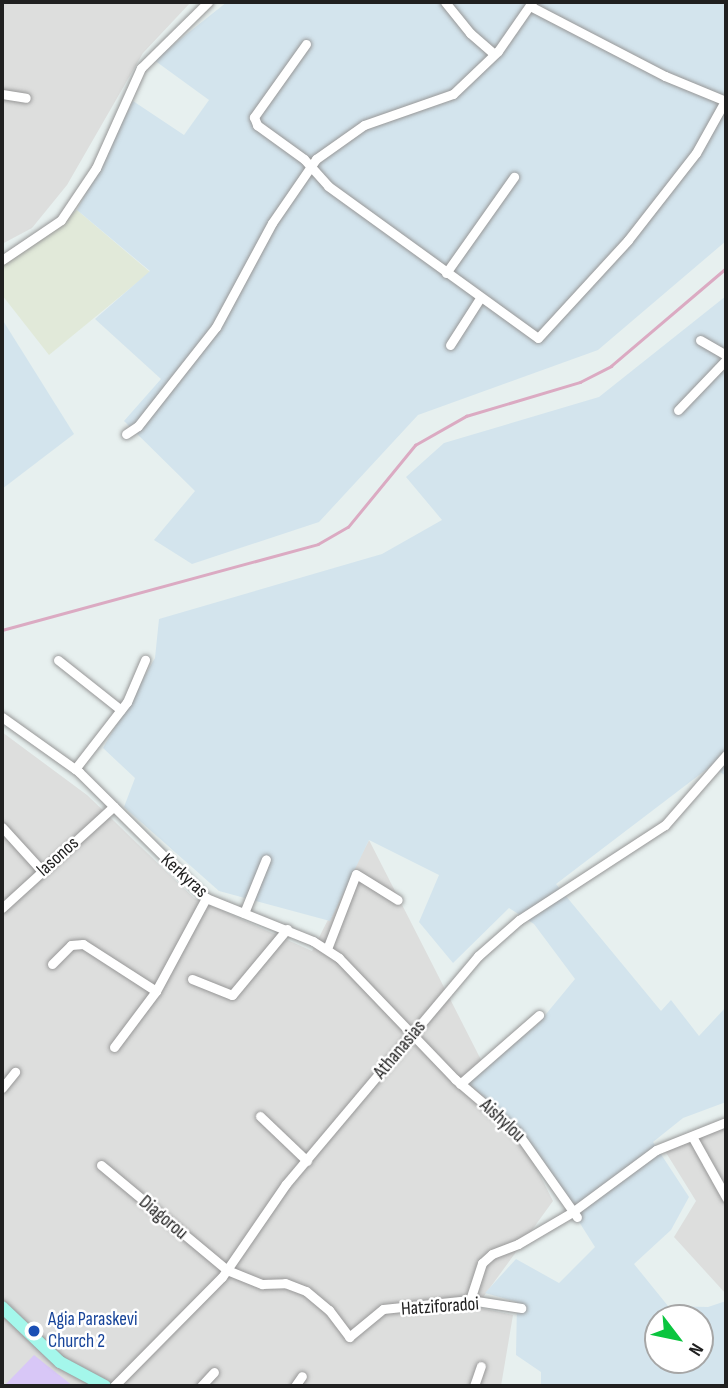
<!DOCTYPE html>
<style>
body{margin:0}
#map{position:relative;width:728px;height:1388px;overflow:hidden;background:#e7f0ef;font-family:"Sofia Sans Condensed",sans-serif}
div>[style]{position:absolute}
[style*='--x']{left:calc(var(--x)*1px);top:calc(var(--y)*1px);width:calc(var(--w)*1px);rotate:calc(var(--a)*1deg)}
.residential>*{inset:0;background:#dddedd}
.industrial>*{inset:0;background:#e1e9d9}
.farmland>*{inset:0;background:#d3e4ed}
.park>*{inset:0;background:#d8c7f7}
.stream>*{height:2.5px;margin:-1.25px;padding:0 1.25px;transform-origin:1.25px;border-radius:1.25px;background:#dbaac2}
.roads{filter:drop-shadow(0 0 2px #979797) drop-shadow(0 0 2px #979797)}
.minor>*{height:9px;margin:-4.5px;padding:0 4.5px;transform-origin:4.5px;border-radius:4.5px;background:#fff}
.major>*{height:12px;margin:-6px;padding:0 6px;transform-origin:6px;border-radius:6px;background:#a4f7eb}
.dots>*{width:19px;height:19px;translate:-50% -50%;box-sizing:border-box;border:4px solid #fff;border-radius:50%}
span{translate:-50% -50%;white-space:nowrap;text-align:center;line-height:1.15;-webkit-text-stroke:5px #fff;paint-order:stroke}
.street-label{font-size:19px;color:#202020}
.transit-label{font-size:19px;color:#164399}
.left{translate:0 -50%;text-align:left}
.frame{position:absolute;inset:0;border:4px solid #202020;pointer-events:none}
.north{position:absolute;left:644px;top:1304px;width:70px;height:70px;box-sizing:border-box;background:#fff;border:2px solid #a6a6a6;border-radius:50%;rotate:122deg;font-size:19px;font-weight:700;line-height:28px;text-align:center;color:#202020}
.north::after{content:'';display:block;margin:auto;width:24px;height:32px;background:#0bc53f;clip-path:polygon(50% 0,100% 100%,50% 72%,0 100%)}
</style>
<div id="map">
<div class="residential">
<div style="clip-path:polygon(2px 2px,191px 2px,143px 53px,67px 185px,32px 228px,2px 244px)"></div>
<div style="clip-path:polygon(2px 732px,87px 795px,194px 898px,312px 951px,369px 840px,553px 1201px,476px 1307px,513px 1315px,501px 1386px,2px 1386px)"></div>
<div style="clip-path:polygon(726px 1125px,726px 1294px,674px 1237px,696px 1201px,665px 1151px)"></div>
</div>
<div class="industrial">
<div style="clip-path:polygon(77px 210px,150px 272px,49px 355px,2px 295px,2px 265px)"></div>
</div>
<div class="farmland">
<div style="clip-path:polygon(227px 2px,726px 2px,726px 241px,598px 350px,418px 415px,319px 522px,192px 564px,154px 540px,195px 491px,124px 421px,161px 379px,95px 319px,150px 271px,77px 210px,133px 101px,184px 135px,209px 100px,154px 60px)"></div>
<div style="clip-path:polygon(evenodd,726px 296px,726px 776px,711px 766px,556px 884px,661px 1011px,671px 1000px,699px 1036px,726px 1007px,726px 1102px,683px 1118px,653px 1142px,689px 1197px,671px 1230px,634px 1264px,668px 1306px,708px 1307px,726px 1301px,726px 1386px,541px 1386px,541px 1372px,516px 1355px,517px 1302px,485px 1293px,516px 1259px,559px 1283px,595px 1247px,520px 1129px,466px 1081px,537px 1025px,575px 979px,534px 924px,509px 908px,453px 963px,419px 922px,439px 875px,369px 840px,330px 921px,219px 891px,124px 807px,135px 778px,103px 748px,155px 658px,159px 619px,382px 554px,442px 520px,406px 477px,444px 443px,599px 397px,726px 296px,658px 1318px,700px 1318px,700px 1360px,658px 1360px,658px 1318px)"></div>
<div style="clip-path:polygon(2px 319px,74px 434px,2px 489px)"></div>
</div>
<div class="park">
<div style="clip-path:polygon(34px 1355px,73px 1386px,4px 1386px)"></div>
</div>
<div class="stream">
<div style="--x:2;--y:630;--w:327;--a:-15.2"></div>
<div style="--x:318;--y:544;--w:34;--a:-30"></div>
<div style="--x:348;--y:527;--w:106;--a:-50.7"></div>
<div style="--x:415;--y:445;--w:59;--a:-29.6"></div>
<div style="--x:466;--y:416;--w:119;--a:-16.6"></div>
<div style="--x:580;--y:382;--w:35;--a:-27"></div>
<div style="--x:611;--y:366;--w:151;--a:-40.4"></div>
</div>
<div class="roads">
<div class="minor">
<div style="--x:445;--y:2;--w:40;--a:51"></div>
<div style="--x:470;--y:33;--w:32;--a:41"></div>
<div style="--x:530;--y:6;--w:152;--a:27.4"></div>
<div style="--x:665;--y:76;--w:66;--a:22.3"></div>
<div style="--x:306;--y:44;--w:90;--a:125.5"></div>
<div style="--x:254;--y:117;--w:9;--a:69"></div>
<div style="--x:257;--y:125;--w:58;--a:35.9"></div>
<div style="--x:304;--y:159;--w:36;--a:48"></div>
<div style="--x:328;--y:186;--w:259;--a:35.9"></div>
<div style="--x:538;--y:338;--w:133;--a:-47.4"></div>
<div style="--x:628;--y:240;--w:110;--a:-52"></div>
<div style="--x:696;--y:153;--w:60;--a:-60.9"></div>
<div style="--x:2;--y:94;--w:24;--a:9"></div>
<div style="--x:2;--y:260;--w:71;--a:-34.1"></div>
<div style="--x:61;--y:220;--w:63;--a:-56.1"></div>
<div style="--x:96;--y:168;--w:110;--a:-65.8"></div>
<div style="--x:141;--y:68;--w:94;--a:-44.6"></div>
<div style="--x:446;--y:273;--w:118;--a:-54.7"></div>
<div style="--x:700;--y:340;--w:30;--a:30"></div>
<div style="--x:450;--y:345;--w:56;--a:-57.4"></div>
<div style="--x:678;--y:410;--w:69;--a:-46.2"></div>
<div style="--x:126;--y:434;--w:14;--a:-34"></div>
<div style="--x:138;--y:426;--w:126;--a:-51.8"></div>
<div style="--x:216;--y:327;--w:118;--a:-61.7"></div>
<div style="--x:272;--y:223;--w:78;--a:-55.5"></div>
<div style="--x:316;--y:159;--w:59;--a:-35.3"></div>
<div style="--x:364;--y:125;--w:94;--a:-19.2"></div>
<div style="--x:453;--y:94;--w:62;--a:-43.7"></div>
<div style="--x:498;--y:51;--w:60;--a:-55.2"></div>
<div style="--x:58;--y:660;--w:80;--a:38.4"></div>
<div style="--x:2;--y:717;--w:95;--a:35.5"></div>
<div style="--x:79;--y:772;--w:179;--a:44.8"></div>
<div style="--x:206;--y:898;--w:115;--a:21.9"></div>
<div style="--x:313;--y:941;--w:31;--a:33"></div>
<div style="--x:339;--y:958;--w:168;--a:46.2"></div>
<div style="--x:455;--y:1079;--w:82;--a:40.5"></div>
<div style="--x:517;--y:1132;--w:104;--a:54.8"></div>
<div style="--x:75;--y:769;--w:85;--a:-52.2"></div>
<div style="--x:127;--y:702;--w:46;--a:-66.8"></div>
<div style="--x:2;--y:827;--w:59;--a:47.7"></div>
<div style="--x:2;--y:908;--w:151;--a:-42.3"></div>
<div style="--x:244;--y:913;--w:58;--a:-67.8"></div>
<div style="--x:327;--y:949;--w:80;--a:-68.9"></div>
<div style="--x:356;--y:874;--w:49;--a:31.8"></div>
<div style="--x:52;--y:964;--w:27;--a:-45"></div>
<div style="--x:71;--y:945;--w:12;--a:-5"></div>
<div style="--x:83;--y:944;--w:87;--a:32.8"></div>
<div style="--x:192;--y:979;--w:43;--a:21.8"></div>
<div style="--x:232;--y:995;--w:86;--a:-50.2"></div>
<div style="--x:114;--y:1047;--w:70;--a:-53.1"></div>
<div style="--x:156;--y:991;--w:106;--a:-61.7"></div>
<div style="--x:460;--y:1084;--w:105;--a:-41.1"></div>
<div style="--x:2;--y:1088;--w:21;--a:-51"></div>
<div style="--x:260;--y:1116;--w:65;--a:43.8"></div>
<div style="--x:693;--y:1138;--w:68;--a:60.8"></div>
<div style="--x:101;--y:1165;--w:164;--a:39.8"></div>
<div style="--x:227;--y:1270;--w:38;--a:22"></div>
<div style="--x:262;--y:1284;--w:23;--a:-2"></div>
<div style="--x:285;--y:1283;--w:22;--a:21"></div>
<div style="--x:306;--y:1291;--w:30;--a:40"></div>
<div style="--x:329;--y:1310;--w:34;--a:53"></div>
<div style="--x:349;--y:1337;--w:44;--a:-39.5"></div>
<div style="--x:383;--y:1309;--w:87;--a:-5.9"></div>
<div style="--x:470;--y:1300;--w:52;--a:8.9"></div>
<div style="--x:470;--y:1300;--w:39;--a:-72"></div>
<div style="--x:482;--y:1263;--w:13;--a:-42"></div>
<div style="--x:492;--y:1254;--w:28;--a:-21"></div>
<div style="--x:518;--y:1244;--w:61;--a:-30.3"></div>
<div style="--x:571;--y:1213;--w:106;--a:-36.5"></div>
<div style="--x:656;--y:1150;--w:75;--a:-21.8"></div>
<div style="--x:114;--y:1386;--w:153;--a:-45.3"></div>
<div style="--x:222;--y:1277;--w:113;--a:-55.5"></div>
<div style="--x:286;--y:1184;--w:298;--a:-49.9"></div>
<div style="--x:478;--y:956;--w:55;--a:-41.3"></div>
<div style="--x:519;--y:920;--w:174;--a:-33.1"></div>
<div style="--x:665;--y:825;--w:93;--a:-48.9"></div>
<div style="--x:201;--y:1386;--w:19;--a:-47"></div>
<div style="--x:295;--y:1386;--w:12;--a:-55"></div>
<div style="--x:474;--y:1386;--w:21;--a:-71"></div>
</div>
<div class="major">
<div style="--x:2;--y:1307;--w:80;--a:43.5"></div>
<div style="--x:60;--y:1362;--w:51;--a:28.1"></div>
</div>
</div>
<div class="dots">
<div style="left:34px;top:1331px;background:#1a4fb4"></div>
</div>
<div class="street-label">
<span style="left:58px;top:857px;rotate:-42deg">Iasonos</span>
<span style="left:184px;top:876px;rotate:42deg">Kerkyras</span>
<span style="left:400px;top:1050px;rotate:-50deg">Athanasias</span>
<span style="left:502px;top:1121px;rotate:43deg">Aishylou</span>
<span style="left:163px;top:1218px;rotate:40deg">Diagorou</span>
<span style="left:440px;top:1307px;rotate:-4deg">Hatziforadoi</span>
</div>
<div class="transit-label">
<span class="left" style="left:48px;top:1331px">Agia Paraskevi<br>Church 2</span>
</div>
<div class="frame"></div>
<div class="north">N</div>
</div>
